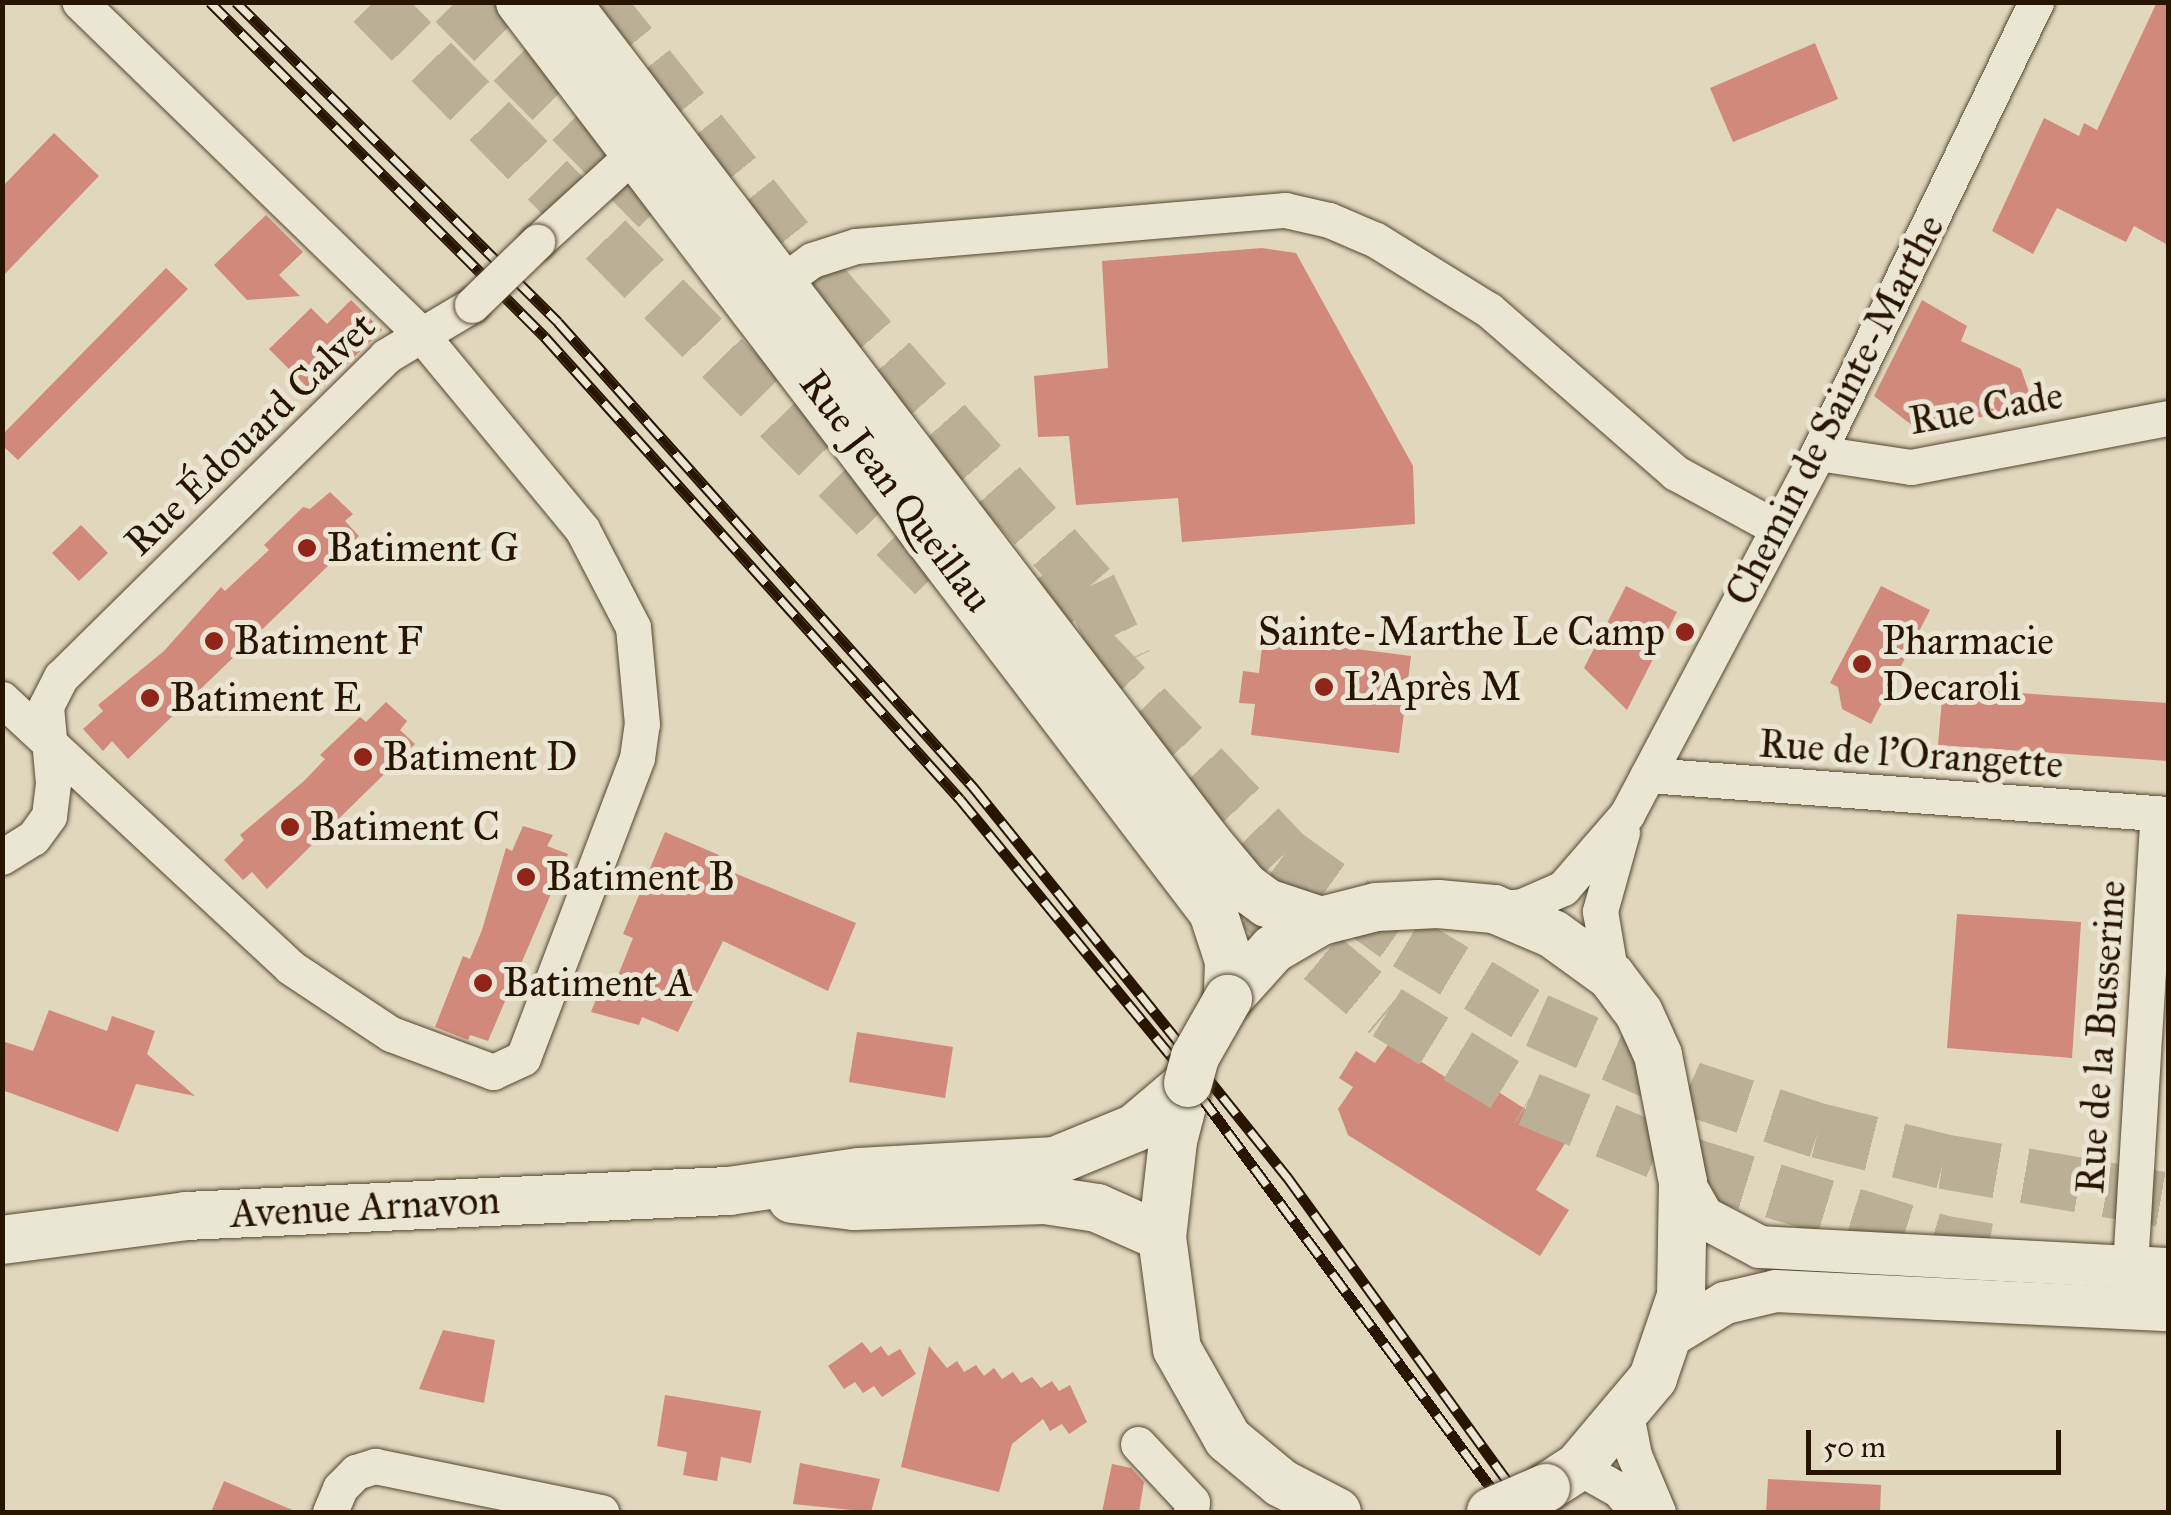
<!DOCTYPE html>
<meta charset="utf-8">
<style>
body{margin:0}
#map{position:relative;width:2171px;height:1515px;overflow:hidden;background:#e0d7bd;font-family:"IM FELL Great Primer",serif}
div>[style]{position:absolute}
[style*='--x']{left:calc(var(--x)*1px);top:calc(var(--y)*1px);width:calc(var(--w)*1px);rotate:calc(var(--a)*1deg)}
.building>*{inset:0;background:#d0897a}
.motorway-tunnel>*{height:55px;margin-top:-27.5px;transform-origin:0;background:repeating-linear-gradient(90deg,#bbb097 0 55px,transparent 0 83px)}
.roads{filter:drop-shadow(0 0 2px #56462f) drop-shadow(0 0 2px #56462f)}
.minor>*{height:35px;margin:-17.5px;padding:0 17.5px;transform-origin:17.5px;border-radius:17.5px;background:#ebe5d4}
.tertiary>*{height:42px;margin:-21px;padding:0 21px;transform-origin:21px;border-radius:21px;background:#ebe5d4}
.secondary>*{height:48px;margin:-24px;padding:0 24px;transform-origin:24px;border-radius:24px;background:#ebe5d4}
.rail>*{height:11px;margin-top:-5.5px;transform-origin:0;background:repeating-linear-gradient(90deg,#ebe5d4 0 22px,#281500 0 44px);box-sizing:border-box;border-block:2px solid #281500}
.bridges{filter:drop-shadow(0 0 2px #56462f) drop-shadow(0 0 2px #56462f)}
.minor-bridge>*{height:35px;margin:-17.5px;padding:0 17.5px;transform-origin:17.5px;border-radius:17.5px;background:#ebe5d4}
.secondary-bridge>*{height:48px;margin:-24px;padding:0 24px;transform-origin:24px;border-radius:24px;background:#ebe5d4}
.dots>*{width:28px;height:28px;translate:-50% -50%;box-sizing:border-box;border:5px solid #ebe5d4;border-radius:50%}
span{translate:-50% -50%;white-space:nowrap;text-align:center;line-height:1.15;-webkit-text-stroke:10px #ebe5d4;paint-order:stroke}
.street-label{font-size:40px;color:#281500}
.poi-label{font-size:40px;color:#281500}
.left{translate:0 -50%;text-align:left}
.right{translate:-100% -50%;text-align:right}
.frame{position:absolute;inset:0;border:5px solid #281500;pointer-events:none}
.scale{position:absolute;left:1806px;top:1430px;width:255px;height:45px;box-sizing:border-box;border:5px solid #281500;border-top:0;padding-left:12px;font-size:30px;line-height:35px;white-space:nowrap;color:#281500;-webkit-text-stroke:8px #ebe5d4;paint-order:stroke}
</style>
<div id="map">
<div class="building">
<div style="clip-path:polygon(2157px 2px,2168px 2px,2168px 245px,2134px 226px,2126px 242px,2057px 208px,2033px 254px,1992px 231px,2044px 118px,2079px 136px,2084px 123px,2097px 130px)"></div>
<div style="clip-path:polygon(1815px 43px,1838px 99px,1733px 142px,1710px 88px)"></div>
<div style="clip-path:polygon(54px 133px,99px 176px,2px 277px,2px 187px)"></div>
<div style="clip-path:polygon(266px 215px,303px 252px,279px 275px,300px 296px,247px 300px,214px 265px)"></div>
<div style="clip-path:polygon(1262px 248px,1296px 253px,1413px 466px,1415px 524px,1182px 542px,1178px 498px,1076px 505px,1069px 436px,1038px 437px,1034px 376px,1108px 368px,1102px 261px)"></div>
<div style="clip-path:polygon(166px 268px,188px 289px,18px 460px,2px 445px,2px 435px)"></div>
<div style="clip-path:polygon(351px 300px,382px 330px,315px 395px,269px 349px,311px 308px,327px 324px)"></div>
<div style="clip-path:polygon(1922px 300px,1967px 326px,1961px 341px,2021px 369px,2034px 407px,1917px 429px,1874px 396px)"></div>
<div style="clip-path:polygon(330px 492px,353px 514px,345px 521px,359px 536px,128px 759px,112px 741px,103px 751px,83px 729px,103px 711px,98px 705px,164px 651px,221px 587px,225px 591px,269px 550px,264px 545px,303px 507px,310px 509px)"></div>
<div style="clip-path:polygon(81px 525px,108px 553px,79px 581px,52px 553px)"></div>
<div style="clip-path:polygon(1626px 586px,1677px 612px,1627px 710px,1584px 668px)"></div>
<div style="clip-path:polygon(1881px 586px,1930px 610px,1871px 724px,1842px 709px,1838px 687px,1830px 683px)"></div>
<div style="clip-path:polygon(1263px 637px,1411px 656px,1399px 753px,1251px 735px,1255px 704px,1239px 703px,1243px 671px,1259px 673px)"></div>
<div style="clip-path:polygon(1943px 688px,2168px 703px,2168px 761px,1938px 745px)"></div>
<div style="clip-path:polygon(386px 702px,407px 721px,400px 730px,415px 744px,267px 889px,252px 872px,243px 880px,224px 860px,244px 840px,240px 835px,304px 781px,325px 759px,320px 755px,360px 717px,366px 722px)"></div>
<div style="clip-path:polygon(523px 826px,553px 835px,547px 846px,568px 854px,488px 1041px,470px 1035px,468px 1040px,435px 1027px,463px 956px,470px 959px,482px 930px,506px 848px,512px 851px)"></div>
<div style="clip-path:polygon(665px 832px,719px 855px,715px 865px,856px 923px,828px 991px,723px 941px,678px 1032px,642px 1017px,639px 1025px,591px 1012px,602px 984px,613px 988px,633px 938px,623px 934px)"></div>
<div style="clip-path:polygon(1957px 914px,2081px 922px,2072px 1058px,1947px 1048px)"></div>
<div style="clip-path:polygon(49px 1010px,107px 1031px,112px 1016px,155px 1031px,147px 1054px,195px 1096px,136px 1084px,118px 1132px,2px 1090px,2px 1041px,33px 1051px)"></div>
<div style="clip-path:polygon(857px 1032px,953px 1047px,945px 1098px,849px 1082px)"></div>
<div style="clip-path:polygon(1390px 1042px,1488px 1104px,1497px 1091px,1569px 1137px,1536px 1190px,1569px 1210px,1540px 1256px,1348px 1135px,1338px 1109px,1353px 1087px,1339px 1078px,1356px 1051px,1375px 1063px)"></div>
<div style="clip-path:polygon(443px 1330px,495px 1340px,484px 1403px,419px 1389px)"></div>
<div style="clip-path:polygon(862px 1342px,871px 1353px,881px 1346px,888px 1356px,900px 1349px,916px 1374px,882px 1397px,874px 1386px,863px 1393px,855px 1382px,844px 1389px,828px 1366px)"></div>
<div style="clip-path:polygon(929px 1346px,947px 1368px,957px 1361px,964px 1372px,976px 1365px,984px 1376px,994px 1368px,1002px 1379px,1013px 1372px,1021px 1383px,1032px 1377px,1041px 1388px,1052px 1381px,1059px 1391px,1070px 1385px,1087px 1422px,1069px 1434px,1062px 1424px,1050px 1431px,1043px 1419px,1012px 1444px,999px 1492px,901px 1467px)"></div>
<div style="clip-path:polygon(665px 1395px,761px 1411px,751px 1463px,721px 1457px,717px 1481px,683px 1475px,687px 1452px,657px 1446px)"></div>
<div style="clip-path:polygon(800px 1463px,880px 1479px,871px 1512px,793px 1504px)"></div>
<div style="clip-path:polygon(1112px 1464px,1131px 1468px,1144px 1482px,1139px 1512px,1102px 1512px)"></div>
<div style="clip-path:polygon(1768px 1479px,1881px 1485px,1880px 1512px,1766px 1512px)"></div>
<div style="clip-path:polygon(224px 1481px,297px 1512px,211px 1512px)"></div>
</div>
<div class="motorway-tunnel">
<div style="--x:373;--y:2;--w:822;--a:45.54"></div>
<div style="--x:455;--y:2;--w:289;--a:45.3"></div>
<div style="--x:596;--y:2;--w:380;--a:51.2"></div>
<div style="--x:834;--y:298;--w:385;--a:48.5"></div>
<div style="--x:1089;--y:586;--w:84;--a:64.7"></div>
<div style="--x:1030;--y:586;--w:369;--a:46.5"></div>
<div style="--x:1284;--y:854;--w:151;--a:35.6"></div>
<div style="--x:1407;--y:942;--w:152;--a:31"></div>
<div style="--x:1537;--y:1020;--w:171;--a:23.9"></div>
<div style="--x:1693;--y:1089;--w:132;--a:18.2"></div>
<div style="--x:1818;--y:1130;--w:129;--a:13.9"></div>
<div style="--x:1943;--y:1161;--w:228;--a:9.8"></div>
<div style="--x:1258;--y:904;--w:168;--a:39.9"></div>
<div style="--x:1387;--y:1012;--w:167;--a:31.5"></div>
<div style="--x:1529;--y:1099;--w:178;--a:22.1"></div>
<div style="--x:1694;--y:1166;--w:263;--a:17.1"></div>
<div style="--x:1945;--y:1243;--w:44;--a:9.2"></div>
</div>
<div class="roads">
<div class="minor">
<div style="--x:537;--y:242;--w:154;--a:-42.4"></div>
<div style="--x:763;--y:296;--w:61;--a:-36.3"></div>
<div style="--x:812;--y:260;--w:46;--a:-17.7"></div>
<div style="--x:856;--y:246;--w:431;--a:-4.8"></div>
<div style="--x:1285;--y:210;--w:45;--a:12.8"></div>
<div style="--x:1329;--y:220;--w:51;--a:23.1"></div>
<div style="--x:1376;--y:240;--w:133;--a:31.8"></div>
<div style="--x:1489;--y:310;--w:248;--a:41.1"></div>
<div style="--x:1676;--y:473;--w:115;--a:28.6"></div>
<div style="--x:1818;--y:453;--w:94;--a:8.6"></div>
<div style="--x:1911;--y:467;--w:262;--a:-10.8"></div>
<div style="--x:2;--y:699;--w:393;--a:42.9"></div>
<div style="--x:290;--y:967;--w:121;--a:33.6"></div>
<div style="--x:391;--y:1034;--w:109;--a:20.4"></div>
<div style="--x:493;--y:1072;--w:33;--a:-25"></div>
<div style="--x:523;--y:1058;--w:321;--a:-69.2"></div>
<div style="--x:637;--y:758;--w:34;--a:-82"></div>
<div style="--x:642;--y:724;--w:97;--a:-95.3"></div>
<div style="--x:633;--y:627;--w:110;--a:-117.5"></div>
<div style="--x:582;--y:529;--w:254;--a:-129.6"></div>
<div style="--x:420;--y:333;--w:475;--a:-135.8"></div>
<div style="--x:1648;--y:775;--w:521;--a:4.29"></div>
<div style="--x:2;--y:857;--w:36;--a:-32"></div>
<div style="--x:33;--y:838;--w:27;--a:-54"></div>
<div style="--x:49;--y:816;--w:33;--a:-83"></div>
<div style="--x:53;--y:783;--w:77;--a:-95.2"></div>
<div style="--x:46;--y:706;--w:33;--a:-63"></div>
<div style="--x:61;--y:677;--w:457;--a:-44.6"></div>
<div style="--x:386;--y:356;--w:100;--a:-30.7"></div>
<div style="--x:1494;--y:909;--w:28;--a:-6"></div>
<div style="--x:1522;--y:906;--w:45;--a:-23.7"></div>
<div style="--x:1563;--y:888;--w:98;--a:-49.1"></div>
<div style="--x:1627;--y:814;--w:408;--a:-62.1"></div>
<div style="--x:1818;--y:453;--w:501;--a:-64.2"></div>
<div style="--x:1611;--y:976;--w:66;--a:-99.6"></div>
<div style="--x:1600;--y:911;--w:82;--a:-74.4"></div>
<div style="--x:2130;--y:1266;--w:453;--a:-86.5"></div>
<div style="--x:1626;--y:1414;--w:42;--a:79"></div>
<div style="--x:1634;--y:1455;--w:62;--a:67.2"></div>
<div style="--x:1138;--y:1444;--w:79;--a:47"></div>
<div style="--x:1192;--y:1502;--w:10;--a:96"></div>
<div style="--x:1578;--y:1467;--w:47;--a:29.3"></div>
<div style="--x:1619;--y:1490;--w:28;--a:51"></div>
<div style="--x:330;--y:1512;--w:26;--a:-67"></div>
<div style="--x:340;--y:1488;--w:23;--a:-45"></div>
<div style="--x:356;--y:1472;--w:20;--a:-18"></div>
<div style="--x:375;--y:1466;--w:231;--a:11.5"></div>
</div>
<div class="tertiary">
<div style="--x:1683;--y:1182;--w:40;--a:60.3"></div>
<div style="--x:1703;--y:1217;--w:64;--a:27.8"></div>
<div style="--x:1760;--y:1247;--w:409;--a:3.1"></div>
<div style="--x:1669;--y:1337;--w:66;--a:-31.3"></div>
<div style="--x:1725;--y:1303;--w:52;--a:-13.2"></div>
<div style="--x:1776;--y:1291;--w:392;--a:2.8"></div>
</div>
<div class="secondary">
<div style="--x:520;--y:2;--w:1144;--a:52.71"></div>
<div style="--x:1213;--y:912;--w:52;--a:71.9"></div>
<div style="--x:1229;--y:961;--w:38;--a:92"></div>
<div style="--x:566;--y:2;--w:1059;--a:52.63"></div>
<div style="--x:1209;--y:844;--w:56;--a:50.1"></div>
<div style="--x:1245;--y:887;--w:27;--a:36"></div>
<div style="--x:1267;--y:903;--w:57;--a:18.4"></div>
<div style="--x:1228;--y:999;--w:67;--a:-48"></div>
<div style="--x:1273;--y:949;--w:56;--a:-30.3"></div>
<div style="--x:1321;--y:921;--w:57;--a:-14.3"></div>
<div style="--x:1376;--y:907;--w:62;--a:-2.8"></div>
<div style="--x:1438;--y:904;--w:56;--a:5.1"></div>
<div style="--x:1494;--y:909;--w:64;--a:23"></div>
<div style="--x:1553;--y:934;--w:72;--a:35.9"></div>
<div style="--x:1611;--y:976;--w:46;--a:52.9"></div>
<div style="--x:1639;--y:1013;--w:46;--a:65.7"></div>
<div style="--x:1658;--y:1055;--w:129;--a:78.9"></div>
<div style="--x:1683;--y:1182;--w:114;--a:91"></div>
<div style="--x:1681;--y:1296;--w:87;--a:108.9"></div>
<div style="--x:1653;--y:1378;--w:116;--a:130.1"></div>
<div style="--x:1578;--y:1467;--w:38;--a:147"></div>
<div style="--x:1188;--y:1083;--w:60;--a:104.5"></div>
<div style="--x:1173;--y:1141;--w:97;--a:96.5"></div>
<div style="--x:1162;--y:1237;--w:113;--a:82.4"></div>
<div style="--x:1177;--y:1349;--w:103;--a:60.5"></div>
<div style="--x:1228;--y:1439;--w:69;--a:39.7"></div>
<div style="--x:1281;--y:1483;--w:63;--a:27.4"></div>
<div style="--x:792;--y:1199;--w:62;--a:6.4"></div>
<div style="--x:854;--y:1206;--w:191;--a:-1.8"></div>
<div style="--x:1045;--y:1200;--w:53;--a:8.7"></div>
<div style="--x:1097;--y:1208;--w:71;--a:24"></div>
<div style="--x:2;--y:1240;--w:186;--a:-7.4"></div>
<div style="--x:186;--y:1216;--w:544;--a:-2.64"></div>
<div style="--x:729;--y:1191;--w:131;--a:-8.3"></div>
<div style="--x:859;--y:1172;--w:196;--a:-3.2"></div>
<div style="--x:1055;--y:1161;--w:87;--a:-22.4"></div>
<div style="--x:1135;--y:1128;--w:70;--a:-40.3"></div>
</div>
</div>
<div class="rail">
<div style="--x:210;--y:2;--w:474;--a:45"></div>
<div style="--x:545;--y:337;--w:621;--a:48.07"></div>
<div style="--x:960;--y:799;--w:339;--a:50.6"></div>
<div style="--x:1175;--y:1061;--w:561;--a:53.48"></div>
<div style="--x:236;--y:2;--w:454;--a:44.8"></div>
<div style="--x:558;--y:322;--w:625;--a:48.24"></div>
<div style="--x:974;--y:788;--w:501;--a:51.16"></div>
<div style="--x:1288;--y:1178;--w:412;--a:54.1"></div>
</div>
<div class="bridges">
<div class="minor-bridge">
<div style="--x:472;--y:305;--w:91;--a:-44.1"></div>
</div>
<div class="secondary-bridge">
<div style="--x:1188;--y:1083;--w:27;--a:-75"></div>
<div style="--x:1195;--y:1057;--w:67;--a:-60.4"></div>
<div style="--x:1491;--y:1512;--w:60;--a:-23.6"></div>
</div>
</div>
<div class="dots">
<div style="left:307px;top:548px;background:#8f2418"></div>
<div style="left:1685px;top:632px;background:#8f2418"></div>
<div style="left:214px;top:641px;background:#8f2418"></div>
<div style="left:1862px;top:664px;background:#8f2418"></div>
<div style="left:1324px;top:687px;background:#8f2418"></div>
<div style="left:150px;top:698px;background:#8f2418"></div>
<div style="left:363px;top:757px;background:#8f2418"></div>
<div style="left:290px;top:827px;background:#8f2418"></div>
<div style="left:526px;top:877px;background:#8f2418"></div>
<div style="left:483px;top:983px;background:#8f2418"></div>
</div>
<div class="street-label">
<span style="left:1986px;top:408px;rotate:-10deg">Rue Cade</span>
<span style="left:1835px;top:410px;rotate:-63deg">Chemin de Sainte-Marthe</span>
<span style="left:250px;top:434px;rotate:-44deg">Rue Édouard Calvet</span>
<span style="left:896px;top:491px;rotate:53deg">Rue Jean Queillau</span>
<span style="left:1911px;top:754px;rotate:4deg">Rue de l'Orangette</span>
<span style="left:2101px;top:1037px;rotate:-86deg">Rue de la Busserine</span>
<span style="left:365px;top:1207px;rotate:-3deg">Avenue Arnavon</span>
</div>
<div class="poi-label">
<span class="left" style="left:327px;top:548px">Batiment G</span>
<span class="right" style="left:1665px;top:632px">Sainte-Marthe Le Camp</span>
<span class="left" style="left:234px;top:641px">Batiment F</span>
<span class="left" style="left:1882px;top:664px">Pharmacie<br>Decaroli</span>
<span class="left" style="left:1344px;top:687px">L'Après M</span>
<span class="left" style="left:170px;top:698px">Batiment E</span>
<span class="left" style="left:383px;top:757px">Batiment D</span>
<span class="left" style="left:310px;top:827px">Batiment C</span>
<span class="left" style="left:546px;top:877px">Batiment B</span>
<span class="left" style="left:503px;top:983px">Batiment A</span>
</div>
<div class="frame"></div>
<div class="scale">50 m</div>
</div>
